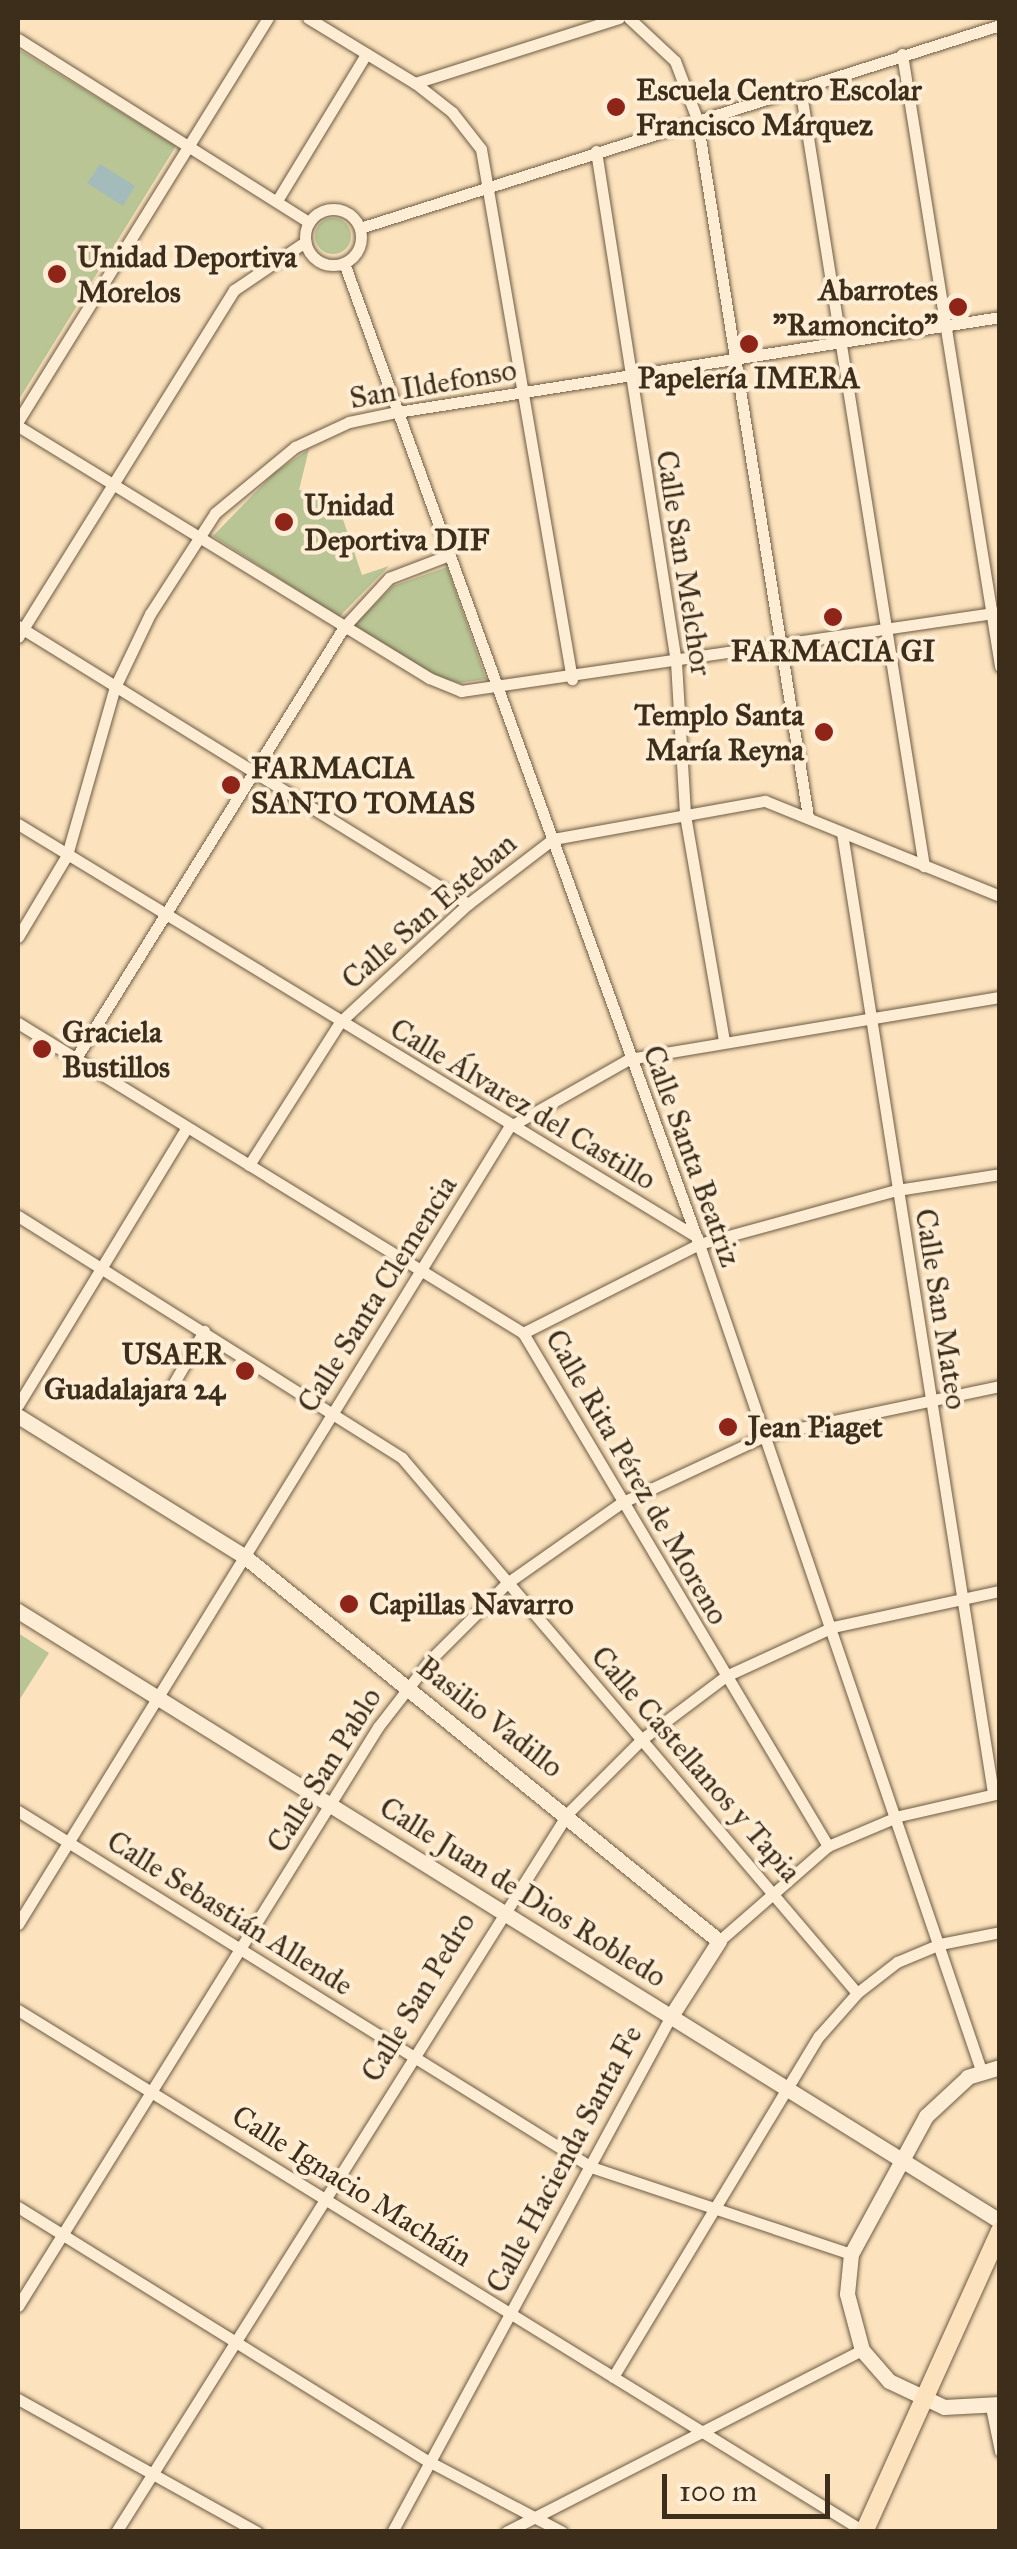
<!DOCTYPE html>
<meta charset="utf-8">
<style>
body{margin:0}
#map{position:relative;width:1017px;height:2549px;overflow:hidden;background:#fce3bd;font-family:"IM FELL Great Primer",serif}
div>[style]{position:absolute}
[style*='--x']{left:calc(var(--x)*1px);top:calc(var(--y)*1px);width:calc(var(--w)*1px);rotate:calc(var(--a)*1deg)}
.green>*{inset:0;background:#b9c595}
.round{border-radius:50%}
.water>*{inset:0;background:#a3bcbb}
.roads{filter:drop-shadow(0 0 2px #6d5b44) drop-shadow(0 0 2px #6d5b44)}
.street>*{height:11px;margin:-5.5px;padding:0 5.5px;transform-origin:5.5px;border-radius:5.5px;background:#fdedd4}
.street>.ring{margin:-5.5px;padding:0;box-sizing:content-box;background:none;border:11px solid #fdedd4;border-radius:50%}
.secondary>*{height:15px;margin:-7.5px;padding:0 7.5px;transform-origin:7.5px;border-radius:7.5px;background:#fdedd4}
.primary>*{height:18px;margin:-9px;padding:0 9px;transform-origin:9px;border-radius:9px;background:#fce3bd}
.dots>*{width:28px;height:28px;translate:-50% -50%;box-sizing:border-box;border:5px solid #fdedd4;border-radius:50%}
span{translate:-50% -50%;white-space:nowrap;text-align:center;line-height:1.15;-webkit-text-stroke:8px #fdedd4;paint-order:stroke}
.poi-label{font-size:30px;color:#3d2e1c;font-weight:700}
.left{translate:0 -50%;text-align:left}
.right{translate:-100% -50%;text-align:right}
.street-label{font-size:30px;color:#3d2e1c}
.frame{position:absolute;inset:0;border:20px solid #3d2e1c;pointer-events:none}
.scale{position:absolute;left:662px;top:2474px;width:168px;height:45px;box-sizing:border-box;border:5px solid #3d2e1c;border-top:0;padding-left:12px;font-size:30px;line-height:35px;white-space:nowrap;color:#3d2e1c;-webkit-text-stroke:8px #fdedd4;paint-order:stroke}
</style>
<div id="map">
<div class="green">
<div style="clip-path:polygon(18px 49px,176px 146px,18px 401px)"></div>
<div class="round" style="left:315px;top:218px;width:36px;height:36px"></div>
<div style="clip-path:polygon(309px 449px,299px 490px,336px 499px,362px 575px,389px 566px,339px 617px,213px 536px,274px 473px)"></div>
<div style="clip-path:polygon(447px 567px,486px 679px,459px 683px,435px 676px,354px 625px,393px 586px)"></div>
<div style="clip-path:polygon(18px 1633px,49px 1653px,18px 1702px)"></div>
</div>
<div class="water">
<div style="clip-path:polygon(100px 164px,135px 186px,123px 206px,87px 183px)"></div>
</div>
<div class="roads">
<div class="street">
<div style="--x:308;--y:18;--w:125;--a:31.3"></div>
<div style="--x:415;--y:83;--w:47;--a:38.1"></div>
<div style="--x:452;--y:112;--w:47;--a:51.9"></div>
<div style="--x:481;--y:149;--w:538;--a:80.26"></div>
<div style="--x:629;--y:18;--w:63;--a:43.1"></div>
<div style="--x:675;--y:61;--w:62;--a:69.2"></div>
<div style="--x:697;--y:119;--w:707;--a:80.96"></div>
<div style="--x:18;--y:39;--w:344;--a:32.2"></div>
<div style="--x:902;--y:54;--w:620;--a:80.9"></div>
<div style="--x:415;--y:83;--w:214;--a:-17.7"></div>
<div style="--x:800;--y:87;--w:789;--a:80.96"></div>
<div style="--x:596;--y:151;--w:517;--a:81.1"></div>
<div style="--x:676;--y:662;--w:153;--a:86.6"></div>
<div style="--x:685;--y:815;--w:229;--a:80.2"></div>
<div style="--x:278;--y:199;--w:170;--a:-58.7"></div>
<div class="ring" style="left:305px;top:209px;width:45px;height:45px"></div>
<div style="--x:360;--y:228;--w:671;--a:-17.6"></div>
<div style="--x:344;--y:263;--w:1043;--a:70.11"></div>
<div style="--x:699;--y:1244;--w:873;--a:71.15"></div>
<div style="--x:18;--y:421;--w:474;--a:-58.2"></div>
<div style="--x:18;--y:426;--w:482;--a:31.5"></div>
<div style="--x:429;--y:678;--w:35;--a:22"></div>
<div style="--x:461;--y:691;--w:545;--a:-8.34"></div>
<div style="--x:18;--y:626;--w:529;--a:31.71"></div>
<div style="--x:18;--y:637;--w:409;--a:-58.1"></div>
<div style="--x:234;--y:290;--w:86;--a:-34.1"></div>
<div style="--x:18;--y:824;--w:795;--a:31.31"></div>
<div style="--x:842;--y:833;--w:972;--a:81.06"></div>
<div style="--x:18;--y:937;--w:96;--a:-59.1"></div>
<div style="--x:67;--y:855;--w:175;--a:-74.1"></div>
<div style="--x:115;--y:687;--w:81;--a:-64.4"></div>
<div style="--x:150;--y:614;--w:120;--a:-57.2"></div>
<div style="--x:215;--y:513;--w:104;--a:-39.5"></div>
<div style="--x:295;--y:447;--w:60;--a:-24.8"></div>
<div style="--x:349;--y:422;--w:49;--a:-11.8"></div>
<div style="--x:397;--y:412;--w:610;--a:-8.95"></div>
<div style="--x:18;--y:1023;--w:593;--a:31.54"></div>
<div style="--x:523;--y:1333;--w:597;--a:59.27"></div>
<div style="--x:76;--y:1058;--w:508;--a:-58.13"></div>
<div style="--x:344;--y:627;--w:67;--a:-47.4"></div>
<div style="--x:389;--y:578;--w:64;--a:-21"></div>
<div style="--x:249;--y:1165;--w:169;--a:-57.5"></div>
<div style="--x:340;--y:1022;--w:174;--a:-42.7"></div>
<div style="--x:468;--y:904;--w:107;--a:-37.4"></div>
<div style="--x:553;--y:839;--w:215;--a:-10.2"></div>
<div style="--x:765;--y:801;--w:253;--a:22"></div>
<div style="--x:18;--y:1216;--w:454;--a:32.2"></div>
<div style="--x:402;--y:1458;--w:702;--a:49.62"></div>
<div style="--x:523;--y:1333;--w:197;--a:-26.8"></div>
<div style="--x:699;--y:1244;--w:205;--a:-15.3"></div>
<div style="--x:897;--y:1190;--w:104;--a:-8.8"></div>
<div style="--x:168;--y:1393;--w:72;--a:-59.9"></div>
<div style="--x:18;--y:1405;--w:325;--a:-58.7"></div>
<div style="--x:18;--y:1811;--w:675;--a:31.85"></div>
<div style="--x:591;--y:2167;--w:274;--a:18.5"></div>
<div style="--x:18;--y:1924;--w:936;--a:-58.36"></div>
<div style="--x:509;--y:1127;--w:138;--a:-29.5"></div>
<div style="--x:629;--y:1059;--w:376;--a:-9.5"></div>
<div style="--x:719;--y:1941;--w:145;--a:-41.1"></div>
<div style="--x:828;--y:1846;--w:77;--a:-22.9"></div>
<div style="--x:899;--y:1816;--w:104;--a:-12.8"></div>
<div style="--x:18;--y:2010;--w:995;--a:31.65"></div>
<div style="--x:18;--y:2207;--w:485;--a:31.8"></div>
<div style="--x:430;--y:2462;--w:149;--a:27.9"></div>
<div style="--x:18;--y:2306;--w:682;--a:-58.13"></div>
<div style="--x:378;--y:1727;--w:85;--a:-52.2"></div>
<div style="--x:430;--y:1660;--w:109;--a:-45"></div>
<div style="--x:507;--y:1583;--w:139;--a:-35.1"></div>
<div style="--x:621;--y:1503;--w:161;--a:-25"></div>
<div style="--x:767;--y:1435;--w:238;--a:-11.9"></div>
<div style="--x:613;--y:2377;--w:398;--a:-58.9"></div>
<div style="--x:819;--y:2036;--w:57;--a:-48.5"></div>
<div style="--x:857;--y:1993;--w:51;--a:-37.8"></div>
<div style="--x:897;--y:1962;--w:47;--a:-22.7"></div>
<div style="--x:940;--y:1944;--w:61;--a:-11.3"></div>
<div style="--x:18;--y:2399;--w:274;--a:29.1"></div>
<div style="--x:991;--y:2407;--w:45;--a:78.4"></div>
<div style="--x:116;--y:2532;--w:849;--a:-57.84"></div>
<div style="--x:568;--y:1813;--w:105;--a:-45"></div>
<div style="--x:642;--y:1739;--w:105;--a:-36.9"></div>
<div style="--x:726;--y:1676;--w:118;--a:-24.6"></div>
<div style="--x:833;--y:1627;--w:171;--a:-12.2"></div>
<div style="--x:392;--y:2532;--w:587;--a:-61.6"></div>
<div style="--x:506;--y:2532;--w:400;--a:-27.1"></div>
</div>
<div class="secondary">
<div style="--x:18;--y:1416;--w:266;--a:31.8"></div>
<div style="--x:244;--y:1556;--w:611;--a:39.03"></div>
<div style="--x:719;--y:1941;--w:89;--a:122.6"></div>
<div style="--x:18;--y:1611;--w:1156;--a:31.85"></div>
<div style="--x:1000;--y:2067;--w:34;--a:163"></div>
<div style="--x:968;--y:2077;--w:57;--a:137.1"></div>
<div style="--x:926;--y:2116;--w:157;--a:118.5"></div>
<div style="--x:851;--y:2254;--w:40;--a:95.7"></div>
<div style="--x:847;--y:2294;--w:58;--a:75"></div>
<div style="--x:862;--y:2350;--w:41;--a:48.9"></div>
<div style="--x:889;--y:2381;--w:61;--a:25.3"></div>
<div style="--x:944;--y:2407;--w:56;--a:-3.1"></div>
</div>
<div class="primary">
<div style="--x:864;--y:2532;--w:330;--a:-65.7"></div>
</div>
</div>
<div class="dots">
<div style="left:616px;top:107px;background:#8f2418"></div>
<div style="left:57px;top:274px;background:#8f2418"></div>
<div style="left:958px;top:307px;background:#8f2418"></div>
<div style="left:749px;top:344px;background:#8f2418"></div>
<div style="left:284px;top:522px;background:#8f2418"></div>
<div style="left:833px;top:617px;background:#8f2418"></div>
<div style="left:824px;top:732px;background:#8f2418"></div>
<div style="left:231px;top:785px;background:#8f2418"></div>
<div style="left:42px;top:1049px;background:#8f2418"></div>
<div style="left:245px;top:1371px;background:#8f2418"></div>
<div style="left:728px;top:1427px;background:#8f2418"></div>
<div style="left:349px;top:1604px;background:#8f2418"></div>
</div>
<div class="poi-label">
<span class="left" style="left:636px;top:107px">Escuela Centro Escolar<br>Francisco Márquez</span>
<span class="left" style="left:77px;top:274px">Unidad Deportiva<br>Morelos</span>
<span class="right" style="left:938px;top:307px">Abarrotes<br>"Ramoncito"</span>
<span style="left:749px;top:378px">Papelería IMERA</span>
<span class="left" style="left:304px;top:522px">Unidad<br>Deportiva DIF</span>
<span style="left:833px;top:651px">FARMACIA GI</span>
<span class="right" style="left:804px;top:732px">Templo Santa<br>María Reyna</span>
<span class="left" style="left:251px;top:785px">FARMACIA<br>SANTO TOMAS</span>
<span class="left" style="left:62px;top:1049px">Graciela<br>Bustillos</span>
<span class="right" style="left:225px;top:1371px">USAER<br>Guadalajara 24</span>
<span class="left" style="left:748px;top:1427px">Jean Piaget</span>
<span class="left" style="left:369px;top:1604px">Capillas Navarro</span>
</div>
<div class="street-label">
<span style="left:433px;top:384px;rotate:-10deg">San Ildefonso</span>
<span style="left:684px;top:563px;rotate:81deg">Calle San Melchor</span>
<span style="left:429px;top:911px;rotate:-41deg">Calle San Esteban</span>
<span style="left:523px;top:1104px;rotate:31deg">Calle Álvarez del Castillo</span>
<span style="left:692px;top:1156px;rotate:70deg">Calle Santa Beatriz</span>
<span style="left:377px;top:1294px;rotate:-58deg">Calle Santa Clemencia</span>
<span style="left:941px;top:1309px;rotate:81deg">Calle San Mateo</span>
<span style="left:637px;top:1477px;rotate:60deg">Calle Rita Pérez de Moreno</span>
<span style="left:490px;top:1717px;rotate:38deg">Basilio Vadillo</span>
<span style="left:696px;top:1764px;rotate:49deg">Calle Castellanos y Tapia</span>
<span style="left:324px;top:1770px;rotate:-58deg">Calle San Pablo</span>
<span style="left:523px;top:1892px;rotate:32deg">Calle Juan de Dios Robledo</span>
<span style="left:230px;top:1913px;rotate:32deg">Calle Sebastián Allende</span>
<span style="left:418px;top:1997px;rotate:-59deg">Calle San Pedro</span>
<span style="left:564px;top:2159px;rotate:-62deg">Calle Hacienda Santa Fe</span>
<span style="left:352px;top:2186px;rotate:32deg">Calle Ignacio Macháin</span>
</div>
<div class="frame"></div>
<div class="scale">100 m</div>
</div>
